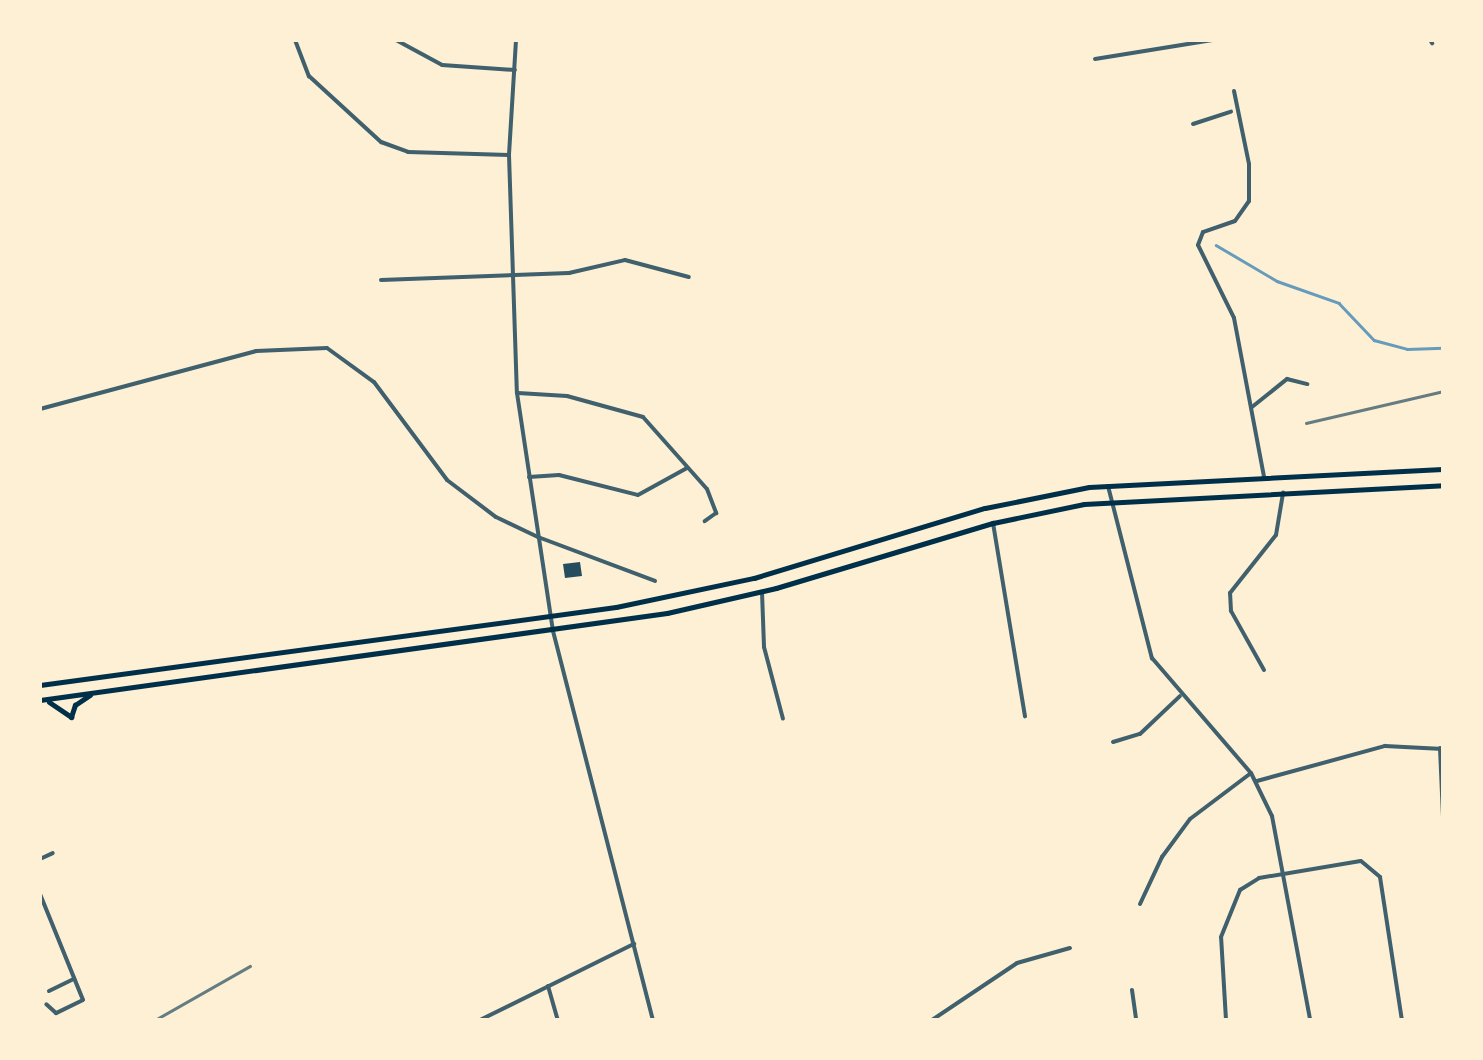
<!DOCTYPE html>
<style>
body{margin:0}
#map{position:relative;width:1483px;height:1060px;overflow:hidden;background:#fdf0d5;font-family:Cabin,sans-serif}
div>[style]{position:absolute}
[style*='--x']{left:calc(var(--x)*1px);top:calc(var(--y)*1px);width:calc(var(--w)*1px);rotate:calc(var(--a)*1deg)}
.stream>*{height:2.5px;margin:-1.25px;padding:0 1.25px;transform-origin:1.25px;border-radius:1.25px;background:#669bbc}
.building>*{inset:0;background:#264d5e}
.minor>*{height:4px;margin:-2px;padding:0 2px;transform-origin:2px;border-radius:2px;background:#3f606c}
.tertiary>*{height:4px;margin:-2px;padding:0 2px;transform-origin:2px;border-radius:2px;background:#3f606c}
.primary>*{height:5px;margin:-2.5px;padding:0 2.5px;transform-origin:2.5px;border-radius:2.5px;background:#003049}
.rail>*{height:2.5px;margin:-1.25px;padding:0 1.25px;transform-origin:1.25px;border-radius:1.25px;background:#657d81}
span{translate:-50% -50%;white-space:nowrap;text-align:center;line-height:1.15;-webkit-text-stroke:10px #fdf0d5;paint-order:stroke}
.frame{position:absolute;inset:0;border:42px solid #fdf0d5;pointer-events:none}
</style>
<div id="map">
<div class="stream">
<div style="--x:1216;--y:245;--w:71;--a:30.5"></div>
<div style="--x:1277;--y:281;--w:66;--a:19.5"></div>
<div style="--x:1339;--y:303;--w:51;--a:46.6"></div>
<div style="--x:1374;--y:340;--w:34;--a:15"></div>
<div style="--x:1407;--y:349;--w:36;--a:-2"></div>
</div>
<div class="building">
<div style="clip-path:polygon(580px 562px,582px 576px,565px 578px,563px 564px)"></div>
</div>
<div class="minor">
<div style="--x:295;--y:40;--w:39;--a:69"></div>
<div style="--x:309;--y:76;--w:98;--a:42.5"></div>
<div style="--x:381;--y:142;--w:29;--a:20"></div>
<div style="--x:408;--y:152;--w:101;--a:1.7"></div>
<div style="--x:396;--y:40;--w:52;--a:28.5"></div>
<div style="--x:442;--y:65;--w:73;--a:3.9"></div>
<div style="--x:1430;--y:40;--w:4;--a:56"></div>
<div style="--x:1095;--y:59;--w:119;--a:-9.2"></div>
<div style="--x:1234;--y:91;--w:75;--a:78.4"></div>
<div style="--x:1249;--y:164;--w:37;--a:90"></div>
<div style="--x:1249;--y:201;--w:24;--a:125"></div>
<div style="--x:1235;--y:221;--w:34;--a:161"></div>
<div style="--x:1203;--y:232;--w:14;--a:111"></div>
<div style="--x:1198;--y:245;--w:81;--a:63.7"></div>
<div style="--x:1234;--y:318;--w:162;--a:79.3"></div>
<div style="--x:1193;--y:124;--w:40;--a:-18"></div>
<div style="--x:381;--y:280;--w:188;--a:-2.1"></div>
<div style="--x:569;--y:273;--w:57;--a:-13.1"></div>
<div style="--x:625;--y:260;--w:66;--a:14.9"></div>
<div style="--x:518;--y:393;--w:49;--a:3.5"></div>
<div style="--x:567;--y:396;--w:79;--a:15.4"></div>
<div style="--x:643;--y:417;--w:96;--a:48.4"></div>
<div style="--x:707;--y:489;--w:26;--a:69"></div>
<div style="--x:716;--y:513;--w:14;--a:144"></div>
<div style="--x:1252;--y:407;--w:45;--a:-38.7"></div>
<div style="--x:1287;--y:379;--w:21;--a:14"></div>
<div style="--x:529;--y:477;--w:30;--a:-4"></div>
<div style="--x:559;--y:475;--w:81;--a:14.2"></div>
<div style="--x:638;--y:495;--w:56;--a:-28.9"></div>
<div style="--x:993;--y:523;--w:196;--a:80.6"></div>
<div style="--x:538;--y:537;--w:125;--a:20.6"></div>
<div style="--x:762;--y:592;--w:55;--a:87.9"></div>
<div style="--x:764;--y:647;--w:74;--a:75.2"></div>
<div style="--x:1264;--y:670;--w:68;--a:-119.2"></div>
<div style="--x:1231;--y:611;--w:18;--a:-93"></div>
<div style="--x:1230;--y:593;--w:74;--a:-51.6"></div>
<div style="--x:1276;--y:535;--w:43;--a:-80.5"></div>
<div style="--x:1113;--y:742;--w:28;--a:-17"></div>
<div style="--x:1140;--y:734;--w:55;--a:-43.5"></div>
<div style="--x:1440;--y:748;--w:69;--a:87.5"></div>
<div style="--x:1257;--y:781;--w:133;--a:-15.3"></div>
<div style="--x:1385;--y:746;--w:58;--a:3"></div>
<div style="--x:40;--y:859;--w:14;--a:-25"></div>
<div style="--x:40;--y:894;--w:114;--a:67.9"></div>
<div style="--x:83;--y:1000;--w:30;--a:154"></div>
<div style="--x:56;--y:1013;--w:13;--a:-138"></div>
<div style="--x:1140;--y:904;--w:52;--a:-64.9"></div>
<div style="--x:1162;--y:857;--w:47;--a:-53.6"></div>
<div style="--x:1190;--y:819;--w:76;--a:-37"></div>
<div style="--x:548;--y:986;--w:35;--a:74"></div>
<div style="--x:1132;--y:990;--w:30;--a:82"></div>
<div style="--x:49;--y:991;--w:28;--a:-26"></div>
<div style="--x:480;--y:1020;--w:172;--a:-26.3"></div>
<div style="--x:932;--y:1020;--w:102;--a:-33.8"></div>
<div style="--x:1017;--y:963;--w:55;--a:-15.8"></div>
<div style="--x:1226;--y:1020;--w:83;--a:-93.4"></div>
<div style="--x:1221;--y:937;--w:51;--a:-68"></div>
<div style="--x:1240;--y:890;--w:22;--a:-32"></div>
<div style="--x:1259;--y:878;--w:103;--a:-9.5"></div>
<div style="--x:1361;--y:861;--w:25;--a:40"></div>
<div style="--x:1380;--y:877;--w:145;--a:81.3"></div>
</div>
<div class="tertiary">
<div style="--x:516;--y:40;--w:115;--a:93.5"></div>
<div style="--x:509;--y:155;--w:238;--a:88.1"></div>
<div style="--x:517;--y:393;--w:241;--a:81.4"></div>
<div style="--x:553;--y:631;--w:402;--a:75.6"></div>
<div style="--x:40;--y:409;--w:224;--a:-15"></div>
<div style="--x:256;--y:351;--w:71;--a:-2.4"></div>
<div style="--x:327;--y:348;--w:58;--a:35.9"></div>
<div style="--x:374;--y:382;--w:122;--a:53.3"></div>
<div style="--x:447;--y:480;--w:61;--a:37.1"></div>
<div style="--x:496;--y:517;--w:47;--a:25.5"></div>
<div style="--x:1108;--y:486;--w:178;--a:75.7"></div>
<div style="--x:1152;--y:658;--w:152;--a:49.3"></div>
<div style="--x:1251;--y:773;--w:48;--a:64"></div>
<div style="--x:1272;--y:816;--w:208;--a:79.4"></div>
</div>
<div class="primary">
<div style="--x:40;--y:685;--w:581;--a:-7.71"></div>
<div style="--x:616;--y:607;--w:141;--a:-11.9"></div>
<div style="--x:754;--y:578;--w:241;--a:-16.9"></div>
<div style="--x:985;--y:508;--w:106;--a:-11.4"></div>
<div style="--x:1089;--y:487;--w:354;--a:-2.9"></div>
<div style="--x:40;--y:700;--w:633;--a:-7.9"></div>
<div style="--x:667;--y:613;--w:112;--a:-12.9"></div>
<div style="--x:776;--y:588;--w:227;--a:-16.7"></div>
<div style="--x:993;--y:523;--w:93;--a:-11.8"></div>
<div style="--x:1084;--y:504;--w:360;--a:-3"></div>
<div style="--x:49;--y:702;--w:27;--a:34"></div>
<div style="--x:71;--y:717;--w:13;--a:-72"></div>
<div style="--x:75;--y:705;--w:18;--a:-34"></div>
</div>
<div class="rail">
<div style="--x:1306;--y:423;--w:141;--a:-13.1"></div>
<div style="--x:155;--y:1020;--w:109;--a:-29.6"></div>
</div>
<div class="frame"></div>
</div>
